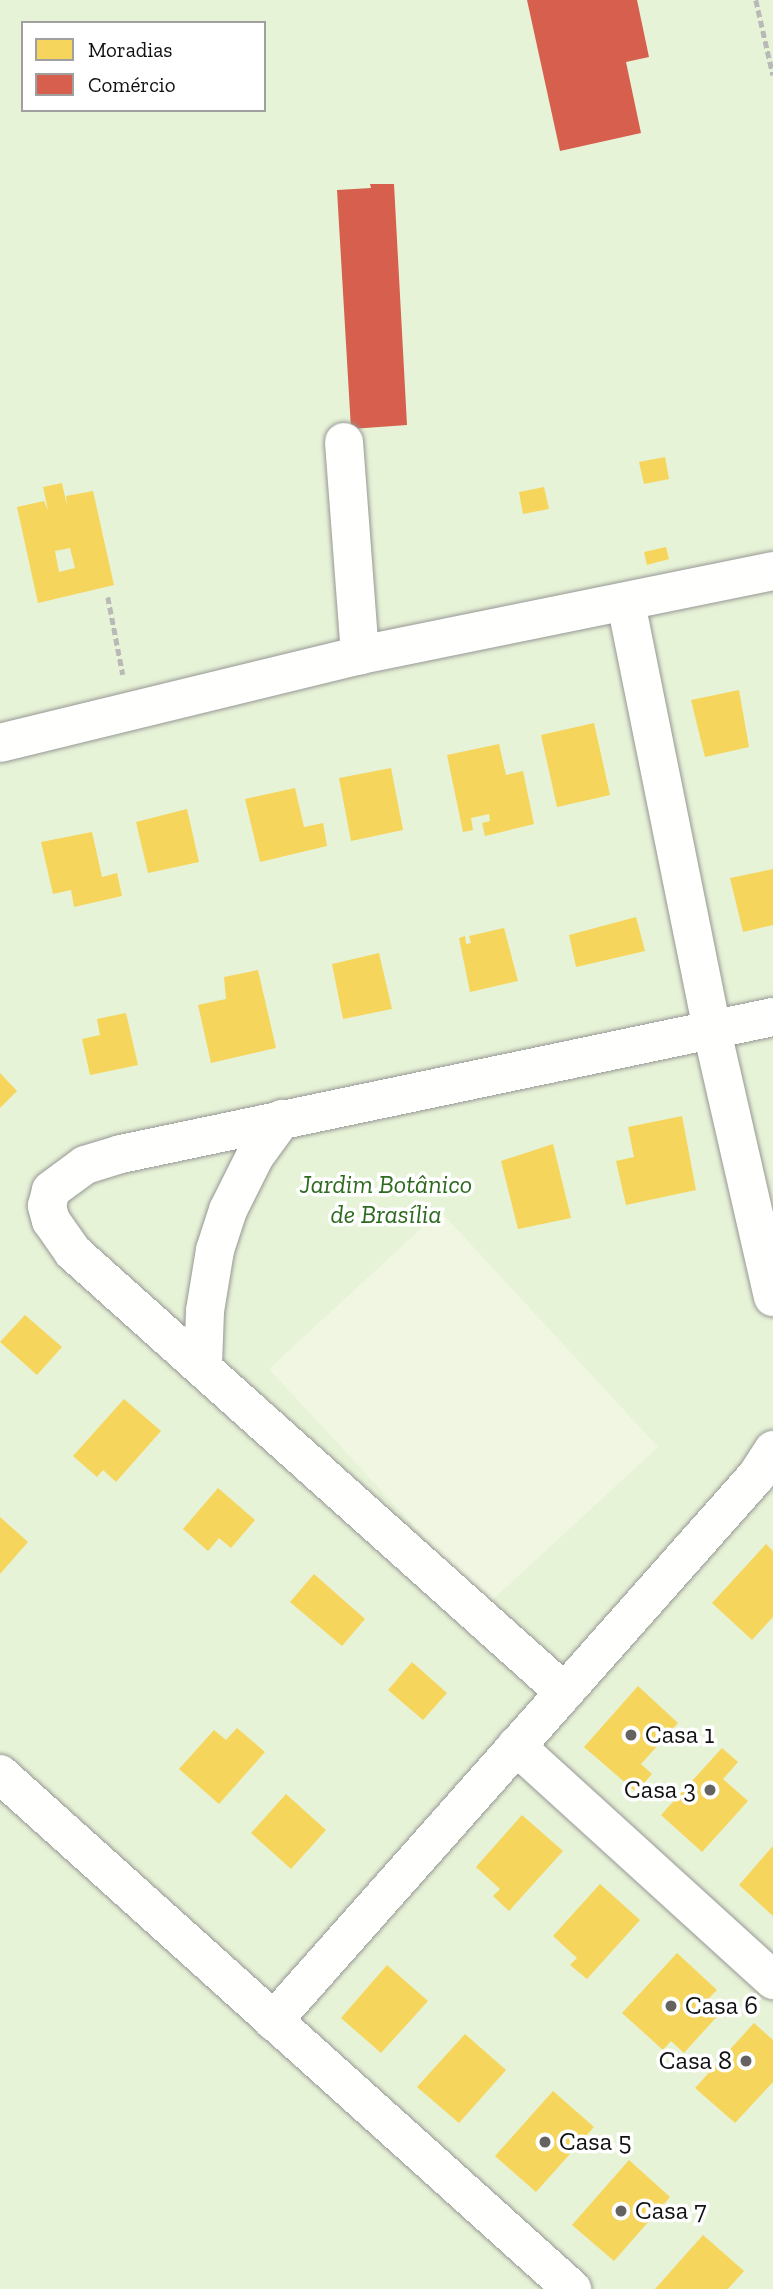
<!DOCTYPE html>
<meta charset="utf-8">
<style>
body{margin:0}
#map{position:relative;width:773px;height:2289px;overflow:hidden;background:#fdfcf7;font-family:"Zilla Slab",serif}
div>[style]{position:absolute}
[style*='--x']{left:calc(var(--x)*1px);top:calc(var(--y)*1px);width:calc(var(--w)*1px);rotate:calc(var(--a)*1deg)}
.green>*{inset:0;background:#e7f3d7}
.pitch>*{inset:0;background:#f0f6e1}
.homes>*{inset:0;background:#f6d55c}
.shops>*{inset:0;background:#d6604d}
.path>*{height:4.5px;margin-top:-2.25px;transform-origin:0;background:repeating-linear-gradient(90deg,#b9b9b8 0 7px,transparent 0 10.5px)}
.roads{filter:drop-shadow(0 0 2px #979795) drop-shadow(0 0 2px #979795)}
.minor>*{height:38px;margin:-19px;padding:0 19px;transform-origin:19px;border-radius:19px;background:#fffffe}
.dots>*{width:19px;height:19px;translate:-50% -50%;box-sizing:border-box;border:4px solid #fff;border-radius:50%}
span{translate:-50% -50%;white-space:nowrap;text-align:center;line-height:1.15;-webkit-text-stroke:7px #fff;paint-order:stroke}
.park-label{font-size:26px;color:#2f6b1f;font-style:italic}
.poi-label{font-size:26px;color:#111}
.left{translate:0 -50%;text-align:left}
.right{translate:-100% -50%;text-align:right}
.legend{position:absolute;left:21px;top:21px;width:245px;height:91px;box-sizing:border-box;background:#fff;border:2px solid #a0a0a0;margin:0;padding:9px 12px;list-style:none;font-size:21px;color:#111}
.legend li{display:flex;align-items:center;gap:14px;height:35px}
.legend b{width:35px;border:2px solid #a0a0a0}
</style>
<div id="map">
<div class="green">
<div style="clip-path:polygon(evenodd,0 0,773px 0,773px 2289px,0 2289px,0 0,23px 23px,264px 23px,264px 110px,23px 110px,23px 23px)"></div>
</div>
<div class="pitch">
<div style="clip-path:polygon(440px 1211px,658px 1447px,487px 1605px,269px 1369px)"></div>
</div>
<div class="homes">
<div style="clip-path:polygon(665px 457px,669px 479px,644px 484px,639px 462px)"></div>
<div style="clip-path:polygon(evenodd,62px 483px,67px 506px,66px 496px,93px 491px,114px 585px,38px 603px,17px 507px,44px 501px,48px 510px,43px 487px,62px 483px,70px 548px,75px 568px,59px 572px,55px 551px,70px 548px)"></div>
<div style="clip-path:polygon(544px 487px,549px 509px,523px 514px,519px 492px)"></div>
<div style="clip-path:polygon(666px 547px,669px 559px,647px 565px,644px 552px)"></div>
<div style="clip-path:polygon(739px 690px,749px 747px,705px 757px,691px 700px)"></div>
<div style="clip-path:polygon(594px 723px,610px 795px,557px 807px,541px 735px)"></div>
<div style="clip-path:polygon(499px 744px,506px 775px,523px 771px,534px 824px,485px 836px,482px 823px,490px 821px,489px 814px,471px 818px,473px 830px,463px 832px,447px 755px)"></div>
<div style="clip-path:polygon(391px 768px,403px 830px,351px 841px,339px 778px)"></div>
<div style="clip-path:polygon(295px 788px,304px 827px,323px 823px,327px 846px,260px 862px,245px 799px)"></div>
<div style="clip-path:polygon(187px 809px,199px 862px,148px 873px,136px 822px)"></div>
<div style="clip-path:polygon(92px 832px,102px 877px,117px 873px,122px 896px,74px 907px,71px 890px,53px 894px,41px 842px)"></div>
<div style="clip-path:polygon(773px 869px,773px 925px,743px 932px,730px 878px)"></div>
<div style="clip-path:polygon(636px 917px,645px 951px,576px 967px,569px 935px)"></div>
<div style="clip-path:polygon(504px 928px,518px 981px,470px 992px,459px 938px,465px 936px,466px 944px,471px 943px,469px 936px)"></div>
<div style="clip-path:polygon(379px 953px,392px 1009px,343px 1019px,332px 964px)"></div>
<div style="clip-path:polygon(258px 970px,276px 1048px,211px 1063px,198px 1005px,226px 999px,224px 977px)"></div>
<div style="clip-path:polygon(126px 1013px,138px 1065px,90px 1075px,82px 1039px,100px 1035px,97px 1019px)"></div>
<div style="clip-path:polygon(0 1073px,17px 1091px,0 1108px)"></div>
<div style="clip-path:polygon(682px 1116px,696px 1190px,626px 1205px,616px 1161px,634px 1157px,628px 1127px)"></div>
<div style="clip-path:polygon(553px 1144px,571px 1218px,518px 1229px,501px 1161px)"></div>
<div style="clip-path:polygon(25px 1315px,62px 1347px,37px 1375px,0 1342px)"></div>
<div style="clip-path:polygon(124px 1399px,161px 1431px,116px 1482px,103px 1470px,97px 1477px,73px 1456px)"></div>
<div style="clip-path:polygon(218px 1488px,255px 1520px,231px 1548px,219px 1538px,208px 1551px,183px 1529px)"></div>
<div style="clip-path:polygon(0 1517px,28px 1542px,0 1574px)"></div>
<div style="clip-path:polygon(766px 1544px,773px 1551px,773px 1617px,752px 1640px,712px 1603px)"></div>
<div style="clip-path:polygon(314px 1574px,365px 1619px,342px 1646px,290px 1602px)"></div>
<div style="clip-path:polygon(412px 1662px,447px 1693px,423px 1720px,388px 1690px)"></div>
<div style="clip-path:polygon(638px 1686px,678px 1723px,641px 1764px,652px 1774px,636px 1792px,584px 1747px)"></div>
<div style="clip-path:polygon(237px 1728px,265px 1752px,219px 1804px,179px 1769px,214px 1730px,226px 1740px)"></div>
<div style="clip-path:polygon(722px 1748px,738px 1762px,723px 1779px,748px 1801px,702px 1852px,661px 1815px)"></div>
<div style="clip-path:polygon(286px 1794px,326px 1830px,291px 1869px,251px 1833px)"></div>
<div style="clip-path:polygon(522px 1815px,563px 1851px,509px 1911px,493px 1896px,500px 1889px,476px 1867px)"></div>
<div style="clip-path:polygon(773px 1846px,773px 1916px,739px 1885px)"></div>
<div style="clip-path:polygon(600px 1884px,640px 1920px,587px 1979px,570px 1965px,577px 1958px,553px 1936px)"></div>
<div style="clip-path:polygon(677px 1953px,717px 1990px,707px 2000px,721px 2012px,684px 2053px,671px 2041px,663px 2050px,622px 2013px)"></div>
<div style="clip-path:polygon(387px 1965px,428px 2001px,381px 2053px,341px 2018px)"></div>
<div style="clip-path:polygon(754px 2023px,773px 2040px,773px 2082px,735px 2123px,695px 2088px)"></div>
<div style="clip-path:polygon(465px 2034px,506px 2070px,459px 2123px,417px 2087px)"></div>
<div style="clip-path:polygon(553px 2091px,594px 2127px,536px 2192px,495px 2156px)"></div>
<div style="clip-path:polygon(629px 2160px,670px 2197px,614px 2261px,572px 2225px)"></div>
<div style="clip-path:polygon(703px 2235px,744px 2271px,728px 2289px,655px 2289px)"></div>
</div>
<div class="shops">
<div style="clip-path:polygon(527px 0,637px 0,649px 57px,626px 62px,641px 133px,560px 151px)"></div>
<div style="clip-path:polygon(370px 184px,394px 184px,407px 425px,351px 429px,337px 190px,371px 188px)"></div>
</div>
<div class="path">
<div style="--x:756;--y:0;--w:77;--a:77.2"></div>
<div style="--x:108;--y:597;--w:79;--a:79.1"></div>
</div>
<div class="roads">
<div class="minor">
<div style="--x:344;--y:442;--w:214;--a:85.7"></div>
<div style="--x:626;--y:603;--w:437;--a:78.6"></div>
<div style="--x:712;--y:1031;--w:273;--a:77.1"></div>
<div style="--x:0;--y:743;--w:371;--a:-13.7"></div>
<div style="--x:360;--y:655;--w:421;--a:-11.5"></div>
<div style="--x:203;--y:1364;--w:53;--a:-87.8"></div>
<div style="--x:205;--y:1311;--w:62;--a:-80.7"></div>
<div style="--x:215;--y:1250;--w:42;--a:-72"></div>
<div style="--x:228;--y:1210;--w:60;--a:-63.4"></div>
<div style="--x:255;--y:1156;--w:46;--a:-53.9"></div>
<div style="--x:564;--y:1692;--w:659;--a:-138.14"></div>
<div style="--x:73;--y:1252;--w:38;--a:-125"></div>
<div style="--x:51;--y:1221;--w:16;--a:-105"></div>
<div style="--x:47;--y:1206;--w:16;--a:-76"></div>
<div style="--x:51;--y:1190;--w:42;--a:-36.3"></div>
<div style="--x:85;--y:1165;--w:38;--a:-17"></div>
<div style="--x:121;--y:1154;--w:666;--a:-11.87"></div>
<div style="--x:516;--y:1746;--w:348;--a:42.3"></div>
<div style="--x:0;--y:1774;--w:770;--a:42"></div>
<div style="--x:273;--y:2021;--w:730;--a:-48.44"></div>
<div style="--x:757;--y:1475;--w:30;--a:-57"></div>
</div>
</div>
<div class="dots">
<div style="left:631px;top:1735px;background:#646362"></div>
<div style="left:710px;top:1790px;background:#646362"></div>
<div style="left:671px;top:2006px;background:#646362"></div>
<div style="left:746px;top:2061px;background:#646362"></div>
<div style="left:545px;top:2142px;background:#646362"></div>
<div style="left:621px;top:2211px;background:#646362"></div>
</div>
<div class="park-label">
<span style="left:386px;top:1200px">Jardim Botânico<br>de Brasília</span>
</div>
<div class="poi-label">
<span class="left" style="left:645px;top:1735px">Casa 1</span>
<span class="right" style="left:696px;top:1790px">Casa 3</span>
<span class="left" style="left:685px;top:2006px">Casa 6</span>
<span class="right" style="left:732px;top:2061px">Casa 8</span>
<span class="left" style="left:559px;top:2142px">Casa 5</span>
<span class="left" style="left:635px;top:2211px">Casa 7</span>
</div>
<ul class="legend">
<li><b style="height:19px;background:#f6d55c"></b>Moradias</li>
<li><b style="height:19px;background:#d6604d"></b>Comércio</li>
</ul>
</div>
